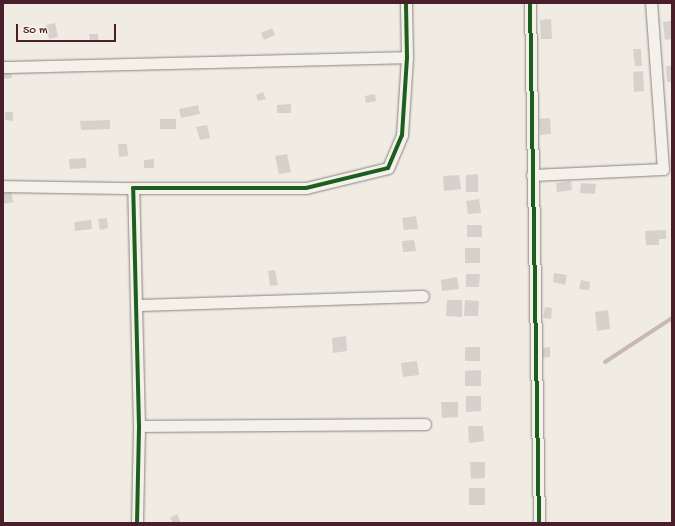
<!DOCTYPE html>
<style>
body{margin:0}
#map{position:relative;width:675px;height:526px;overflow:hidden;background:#f0ebe3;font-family:"Gochi Hand",sans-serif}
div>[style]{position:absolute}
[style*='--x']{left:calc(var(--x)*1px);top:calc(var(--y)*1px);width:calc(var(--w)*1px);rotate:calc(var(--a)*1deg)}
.stream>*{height:4px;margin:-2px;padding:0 2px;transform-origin:2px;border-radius:2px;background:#c9b9b3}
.building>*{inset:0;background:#d7d1cc}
.roads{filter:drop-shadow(0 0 1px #8d8281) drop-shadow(0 0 1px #8d8281)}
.minor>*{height:11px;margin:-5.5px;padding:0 5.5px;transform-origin:5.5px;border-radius:5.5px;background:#f4f1eb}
.cycleway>*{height:4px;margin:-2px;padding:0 2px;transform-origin:2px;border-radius:2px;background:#1b5e20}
span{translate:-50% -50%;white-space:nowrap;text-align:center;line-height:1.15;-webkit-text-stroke:3.5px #fcf5e5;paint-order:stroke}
.frame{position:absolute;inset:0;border:4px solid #4a1f2b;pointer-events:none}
.scale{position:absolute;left:16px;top:24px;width:100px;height:18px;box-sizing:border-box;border:2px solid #4a1f2b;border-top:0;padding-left:5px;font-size:12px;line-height:14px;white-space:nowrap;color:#4a1f2b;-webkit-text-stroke:3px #fcf5e5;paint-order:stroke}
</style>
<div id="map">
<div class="stream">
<div style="--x:605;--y:362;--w:80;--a:-33.3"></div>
</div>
<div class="building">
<div style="clip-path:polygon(551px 19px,552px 39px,541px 39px,540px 20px)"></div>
<div style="clip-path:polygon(672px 21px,672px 39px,665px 40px,663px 22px)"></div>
<div style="clip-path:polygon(55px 23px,58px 37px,49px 39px,46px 25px)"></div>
<div style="clip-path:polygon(272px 28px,275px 35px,264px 40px,261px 33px)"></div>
<div style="clip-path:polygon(89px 34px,98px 34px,98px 41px,90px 42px)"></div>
<div style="clip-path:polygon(633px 49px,641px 49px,642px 66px,635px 66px)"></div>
<div style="clip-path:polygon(666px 66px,672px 66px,672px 82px,667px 82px)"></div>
<div style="clip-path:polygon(11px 68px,12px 78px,3px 79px,3px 69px)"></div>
<div style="clip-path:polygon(643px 71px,644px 91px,634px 92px,633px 72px)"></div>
<div style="clip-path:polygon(263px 92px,266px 99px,258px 101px,256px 95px)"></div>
<div style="clip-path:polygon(375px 94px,376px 101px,366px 103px,365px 96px)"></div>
<div style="clip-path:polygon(291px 104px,291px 113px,277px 113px,277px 105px)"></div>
<div style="clip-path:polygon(198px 105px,200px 114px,181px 118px,179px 109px)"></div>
<div style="clip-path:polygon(5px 112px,13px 112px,13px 121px,5px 120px)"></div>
<div style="clip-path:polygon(550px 118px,551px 134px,540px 135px,539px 119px)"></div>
<div style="clip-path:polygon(160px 119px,176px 119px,176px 129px,160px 129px)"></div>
<div style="clip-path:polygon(110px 120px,110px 129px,81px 130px,80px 121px)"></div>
<div style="clip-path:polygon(207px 125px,210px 138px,200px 140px,196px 127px)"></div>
<div style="clip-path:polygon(118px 144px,127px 144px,128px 156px,119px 157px)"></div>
<div style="clip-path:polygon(287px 154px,291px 172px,279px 174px,275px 156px)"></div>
<div style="clip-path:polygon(86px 158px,86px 168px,70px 169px,69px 159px)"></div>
<div style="clip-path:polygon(154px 159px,154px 168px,144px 168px,144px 160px)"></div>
<div style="clip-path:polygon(478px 174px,478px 192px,466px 192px,466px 175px)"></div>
<div style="clip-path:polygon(459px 175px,461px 189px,444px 191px,443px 176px)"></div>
<div style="clip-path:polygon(571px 181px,572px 190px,557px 192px,556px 183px)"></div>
<div style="clip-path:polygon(581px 183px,596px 184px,595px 194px,580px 193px)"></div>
<div style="clip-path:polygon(11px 192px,13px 202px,3px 204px,3px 193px)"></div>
<div style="clip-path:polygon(479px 199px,481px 213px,468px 214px,466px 201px)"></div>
<div style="clip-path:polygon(416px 216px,418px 229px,404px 230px,402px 218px)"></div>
<div style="clip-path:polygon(107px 218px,108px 228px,100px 230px,98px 219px)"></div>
<div style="clip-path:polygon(91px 220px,92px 229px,75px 231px,74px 222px)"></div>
<div style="clip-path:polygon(467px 225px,482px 225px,482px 237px,467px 237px)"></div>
<div style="clip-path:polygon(666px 230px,666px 239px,659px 239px,659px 245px,646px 245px,645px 231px)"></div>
<div style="clip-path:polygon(414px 240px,416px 251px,403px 252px,402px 241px)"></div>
<div style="clip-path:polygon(465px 248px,480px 248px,480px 263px,465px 263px)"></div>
<div style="clip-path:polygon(275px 270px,278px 285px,270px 286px,268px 271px)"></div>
<div style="clip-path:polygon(554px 273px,567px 275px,565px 285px,553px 282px)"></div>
<div style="clip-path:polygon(466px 274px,480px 274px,479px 287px,466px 287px)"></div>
<div style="clip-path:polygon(457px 277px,459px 289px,442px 291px,441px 280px)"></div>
<div style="clip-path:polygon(581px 280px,590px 282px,589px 290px,579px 289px)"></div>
<div style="clip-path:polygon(447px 300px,462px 300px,462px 317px,446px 316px)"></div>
<div style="clip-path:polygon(465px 300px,479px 301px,478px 316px,464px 316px)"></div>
<div style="clip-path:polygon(545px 307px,552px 308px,551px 319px,543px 318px)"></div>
<div style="clip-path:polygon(608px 310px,610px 329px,597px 331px,595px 312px)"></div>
<div style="clip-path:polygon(346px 336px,347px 351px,333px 353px,332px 338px)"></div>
<div style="clip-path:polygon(465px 347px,480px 347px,480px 361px,465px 361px)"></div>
<div style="clip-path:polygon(550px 347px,550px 357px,543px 358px,543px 348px)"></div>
<div style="clip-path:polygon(417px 361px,419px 375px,403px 377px,401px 363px)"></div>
<div style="clip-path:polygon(481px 370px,481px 386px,465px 386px,465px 371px)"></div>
<div style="clip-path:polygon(466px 396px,481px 396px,481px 411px,466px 412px)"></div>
<div style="clip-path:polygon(441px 402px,458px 402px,458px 417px,442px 418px)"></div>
<div style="clip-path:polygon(468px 426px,483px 426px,484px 441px,469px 443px)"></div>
<div style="clip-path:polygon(470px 462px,485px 462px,485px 478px,471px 479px)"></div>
<div style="clip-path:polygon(469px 488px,485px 488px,485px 505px,469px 505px)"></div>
<div style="clip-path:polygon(177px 514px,181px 523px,173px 523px,170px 518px)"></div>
</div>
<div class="roads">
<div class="minor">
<div style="--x:530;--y:3;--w:520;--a:89.01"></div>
<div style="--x:3;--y:67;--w:404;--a:-1.4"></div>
<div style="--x:532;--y:175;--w:131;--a:-2.6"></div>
<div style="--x:663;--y:169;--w:166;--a:-94.1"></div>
<div style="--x:3;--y:186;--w:130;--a:0.9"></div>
<div style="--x:137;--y:305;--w:286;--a:-1.8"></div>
<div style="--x:139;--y:426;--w:286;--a:-0.4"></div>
<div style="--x:137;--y:523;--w:97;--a:-88.8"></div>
<div style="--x:139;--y:426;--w:238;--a:-91.4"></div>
<div style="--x:133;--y:188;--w:173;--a:0"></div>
<div style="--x:306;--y:188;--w:84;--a:-13.7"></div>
<div style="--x:388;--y:168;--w:36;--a:-67"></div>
<div style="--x:402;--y:135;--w:78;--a:-86.3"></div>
<div style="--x:407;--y:57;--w:54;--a:-91.1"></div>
</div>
</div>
<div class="cycleway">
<div style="--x:530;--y:3;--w:520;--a:89.01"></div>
<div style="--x:137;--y:523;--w:97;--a:-88.8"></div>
<div style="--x:139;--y:426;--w:238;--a:-91.4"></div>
<div style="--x:133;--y:188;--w:173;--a:0"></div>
<div style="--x:306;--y:188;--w:84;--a:-13.7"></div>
<div style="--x:388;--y:168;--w:36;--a:-67"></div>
<div style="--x:402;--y:135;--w:78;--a:-86.3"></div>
<div style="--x:407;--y:57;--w:54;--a:-91.1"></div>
</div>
<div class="frame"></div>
<div class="scale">50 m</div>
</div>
